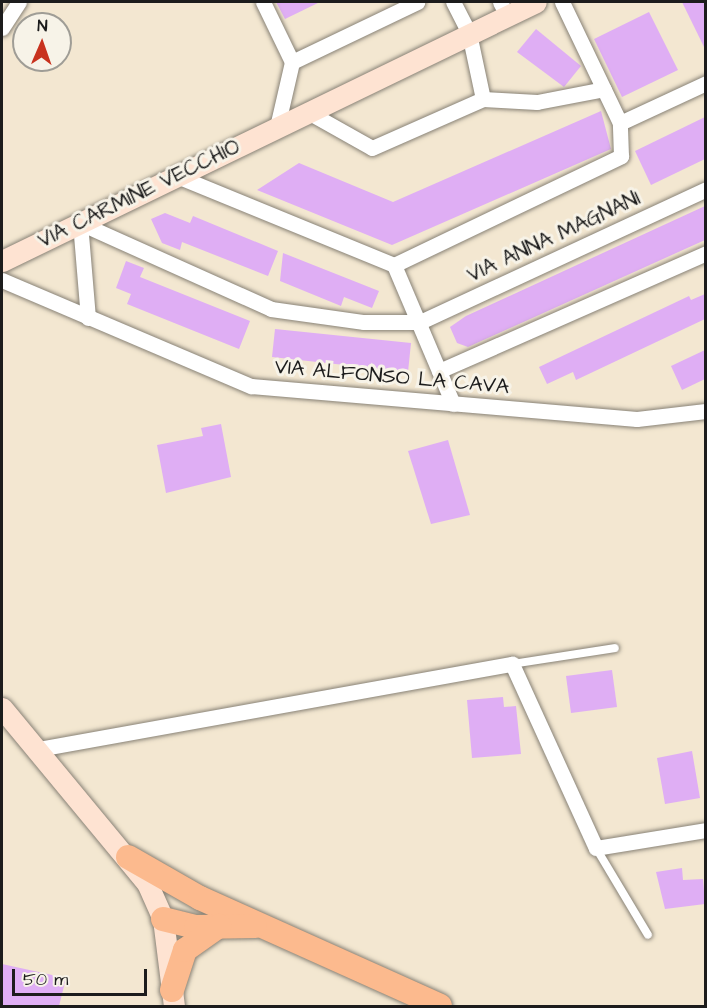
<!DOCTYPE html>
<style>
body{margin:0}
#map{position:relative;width:707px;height:1008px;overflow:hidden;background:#f3e7d1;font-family:"Architects Daughter",sans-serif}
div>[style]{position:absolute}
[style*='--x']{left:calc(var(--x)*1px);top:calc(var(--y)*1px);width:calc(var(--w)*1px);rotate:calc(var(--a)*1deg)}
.building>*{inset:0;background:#dfaef4}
.roads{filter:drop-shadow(0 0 2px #888276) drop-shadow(0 0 2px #888276)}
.lane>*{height:8px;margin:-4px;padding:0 4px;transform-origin:4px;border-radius:4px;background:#fff}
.street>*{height:15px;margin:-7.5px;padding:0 7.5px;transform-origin:7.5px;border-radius:7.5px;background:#fff}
.secondary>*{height:21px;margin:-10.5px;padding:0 10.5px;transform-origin:10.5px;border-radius:10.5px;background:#fee3d2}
.primary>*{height:24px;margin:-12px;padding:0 12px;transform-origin:12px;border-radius:12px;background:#fcba8e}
span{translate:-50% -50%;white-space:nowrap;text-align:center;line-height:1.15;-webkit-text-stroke:6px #f7f3e8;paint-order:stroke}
.street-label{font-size:21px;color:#1c1c1c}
.frame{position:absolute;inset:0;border:3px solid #1c1c1c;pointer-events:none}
.north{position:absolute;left:12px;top:12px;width:60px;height:60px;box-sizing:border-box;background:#f7f3e8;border:2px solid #9f9d96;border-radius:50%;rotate:2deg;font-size:16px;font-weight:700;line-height:24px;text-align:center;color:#1c1c1c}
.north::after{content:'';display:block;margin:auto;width:21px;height:27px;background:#c8321e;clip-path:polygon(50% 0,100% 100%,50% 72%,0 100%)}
.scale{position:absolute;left:12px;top:969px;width:135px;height:27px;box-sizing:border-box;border:3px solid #1c1c1c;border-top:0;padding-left:8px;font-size:18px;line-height:21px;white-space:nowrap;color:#1c1c1c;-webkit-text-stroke:4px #f7f3e8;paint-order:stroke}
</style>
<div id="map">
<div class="building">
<div style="clip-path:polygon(276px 2px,320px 2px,285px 19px)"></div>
<div style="clip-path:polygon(682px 2px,705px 2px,705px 49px)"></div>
<div style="clip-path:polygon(649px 12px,678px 70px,622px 97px,594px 39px)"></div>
<div style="clip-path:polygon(536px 29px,581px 66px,564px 87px,517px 52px)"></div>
<div style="clip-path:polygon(601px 111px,611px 149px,392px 245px,257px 190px,299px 163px,393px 202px)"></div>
<div style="clip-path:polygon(705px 117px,705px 159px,651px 185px,635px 151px)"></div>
<div style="clip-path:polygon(705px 206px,705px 240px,468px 347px,457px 343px,450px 327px,466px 316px)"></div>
<div style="clip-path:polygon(165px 213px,190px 223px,193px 216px,278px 251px,268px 276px,182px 242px,180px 250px,162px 243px,151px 219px)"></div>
<div style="clip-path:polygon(283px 253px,379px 291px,372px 308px,344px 297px,341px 306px,280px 281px)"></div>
<div style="clip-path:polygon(126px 261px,144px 268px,140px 277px,250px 321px,239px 349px,127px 304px,131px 294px,116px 288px)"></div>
<div style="clip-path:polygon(705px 294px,705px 319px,576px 380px,573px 372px,547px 384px,539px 367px,689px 296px,691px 300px)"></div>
<div style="clip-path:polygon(275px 329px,411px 343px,408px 372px,272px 357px)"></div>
<div style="clip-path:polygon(705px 350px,705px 379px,682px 390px,671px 366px)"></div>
<div style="clip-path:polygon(221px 424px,231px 477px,166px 493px,157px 445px,203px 436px,201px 428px)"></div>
<div style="clip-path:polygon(448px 440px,470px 515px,431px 524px,408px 451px)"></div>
<div style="clip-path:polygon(612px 670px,617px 707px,571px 713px,566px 676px)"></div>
<div style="clip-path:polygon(503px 697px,504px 707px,516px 706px,521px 754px,472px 758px,467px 700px)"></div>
<div style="clip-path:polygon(692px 751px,700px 798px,665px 804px,657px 758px)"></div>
<div style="clip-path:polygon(682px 868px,683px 880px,703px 879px,705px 904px,665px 909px,656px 872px)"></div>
<div style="clip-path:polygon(2px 964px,66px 978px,59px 1006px,2px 1006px)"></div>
</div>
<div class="roads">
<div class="lane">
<div style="--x:512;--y:664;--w:104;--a:-8.8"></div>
<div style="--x:596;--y:848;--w:101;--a:59.1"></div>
</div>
<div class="street">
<div style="--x:263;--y:2;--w:67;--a:64.2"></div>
<div style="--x:500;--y:2;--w:15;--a:62"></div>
<div style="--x:562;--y:2;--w:134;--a:64.4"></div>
<div style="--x:2;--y:28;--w:31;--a:-57"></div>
<div style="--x:483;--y:99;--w:54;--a:3.2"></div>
<div style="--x:537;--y:102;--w:68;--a:-11"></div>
<div style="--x:308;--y:112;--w:73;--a:29.4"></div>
<div style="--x:372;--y:148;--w:121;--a:-23.8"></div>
<div style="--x:483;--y:99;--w:67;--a:-102"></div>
<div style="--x:469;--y:33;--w:35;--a:-117"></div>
<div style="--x:277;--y:127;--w:67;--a:-77"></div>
<div style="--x:292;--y:62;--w:139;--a:-25.6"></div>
<div style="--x:177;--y:176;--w:235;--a:22.3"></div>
<div style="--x:394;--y:265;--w:252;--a:-25.6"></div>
<div style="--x:621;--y:156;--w:33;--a:-92"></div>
<div style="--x:620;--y:123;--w:95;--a:-24.9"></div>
<div style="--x:394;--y:265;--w:151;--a:67"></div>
<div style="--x:2;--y:280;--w:271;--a:23.1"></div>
<div style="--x:251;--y:386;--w:387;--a:4.9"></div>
<div style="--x:637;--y:419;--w:69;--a:-6.6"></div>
<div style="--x:88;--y:318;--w:95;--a:-94.8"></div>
<div style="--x:80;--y:223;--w:209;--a:24.2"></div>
<div style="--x:271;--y:309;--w:94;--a:8"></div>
<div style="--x:364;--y:322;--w:56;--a:0"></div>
<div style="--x:420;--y:322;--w:315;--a:-24.9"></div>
<div style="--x:439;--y:371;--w:292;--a:-23.8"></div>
<div style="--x:38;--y:749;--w:482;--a:-10.2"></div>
<div style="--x:512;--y:664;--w:202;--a:65.5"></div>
<div style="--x:596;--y:848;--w:111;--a:-9.3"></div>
</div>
<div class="secondary">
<div style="--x:2;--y:261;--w:593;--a:-25.87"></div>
<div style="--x:2;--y:708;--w:227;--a:50.4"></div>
<div style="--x:147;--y:883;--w:39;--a:66"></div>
<div style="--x:163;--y:919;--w:88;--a:82.8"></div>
</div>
<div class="primary">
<div style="--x:128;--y:857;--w:83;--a:29.7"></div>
<div style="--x:200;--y:898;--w:263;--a:24.2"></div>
<div style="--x:163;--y:919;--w:34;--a:14"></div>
<div style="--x:196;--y:927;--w:59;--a:-1"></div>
<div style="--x:172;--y:990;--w:42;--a:-72"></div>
<div style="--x:185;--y:950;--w:42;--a:-35.2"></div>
</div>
</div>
<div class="street-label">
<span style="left:139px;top:194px;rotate:-26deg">VIA CARMINE VECCHIO</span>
<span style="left:554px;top:237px;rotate:-25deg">VIA ANNA MAGNANI</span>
<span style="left:392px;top:377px;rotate:5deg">VIA ALFONSO LA CAVA</span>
</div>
<div class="frame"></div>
<div class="north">N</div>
<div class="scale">50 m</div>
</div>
